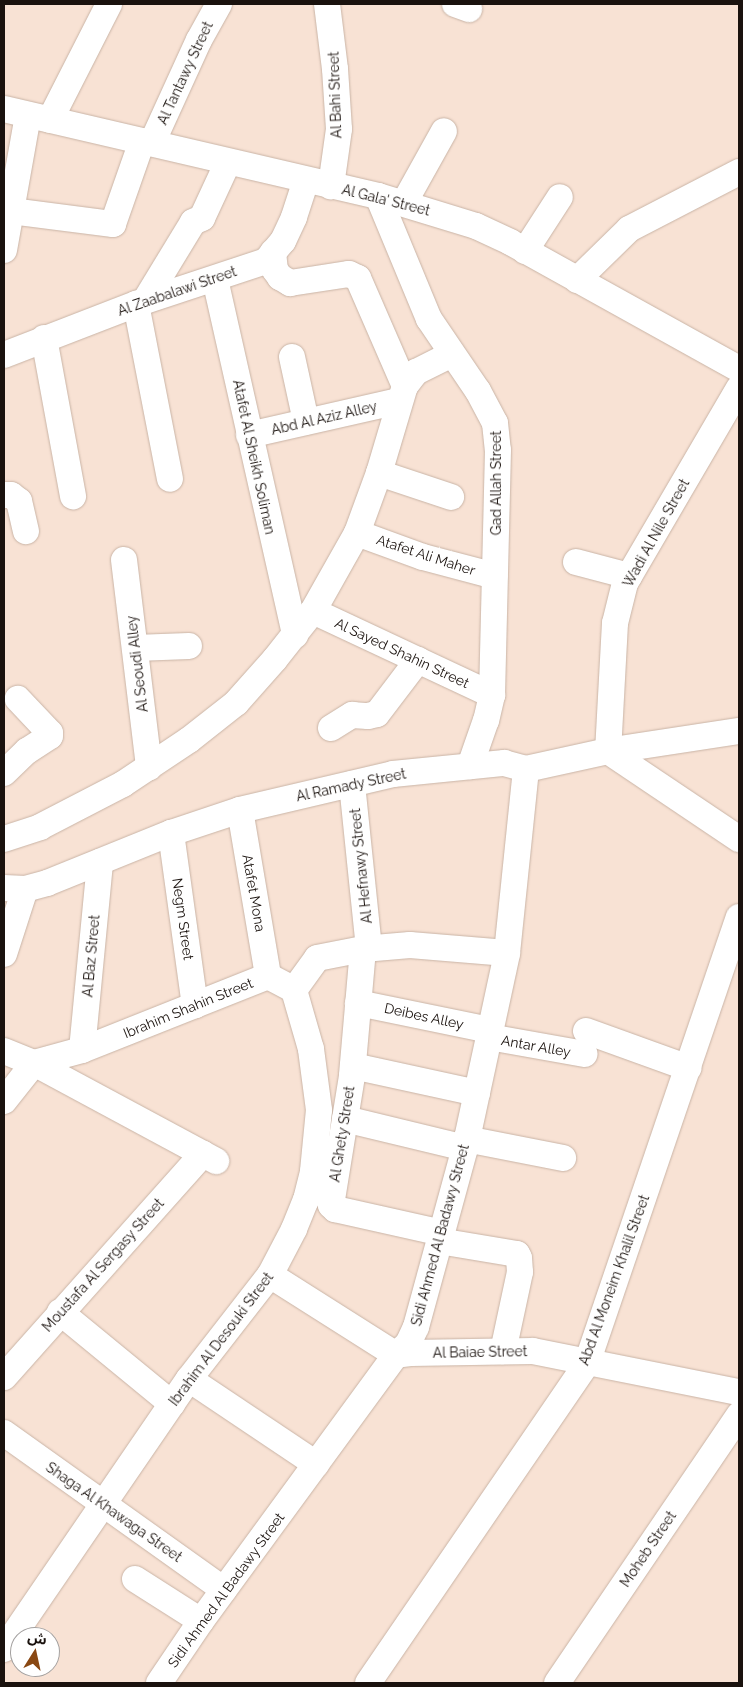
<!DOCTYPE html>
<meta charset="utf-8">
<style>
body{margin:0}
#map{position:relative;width:743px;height:1687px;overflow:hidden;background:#f8e2d4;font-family:Raleway,"Noto Sans Arabic",sans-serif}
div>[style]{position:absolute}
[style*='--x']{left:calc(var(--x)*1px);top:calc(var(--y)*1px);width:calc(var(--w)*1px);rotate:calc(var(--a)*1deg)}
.roads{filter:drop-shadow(0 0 1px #c9b4a6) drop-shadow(0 0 1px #c9b4a6)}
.minor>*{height:26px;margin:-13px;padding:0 13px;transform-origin:13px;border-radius:13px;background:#fff}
span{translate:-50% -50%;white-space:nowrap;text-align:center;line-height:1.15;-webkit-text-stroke:5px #fff;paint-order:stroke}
.street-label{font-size:14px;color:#1a120e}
.frame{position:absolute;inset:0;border:5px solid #1a120e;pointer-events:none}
.north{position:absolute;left:10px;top:1627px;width:50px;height:50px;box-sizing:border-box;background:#fff;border:1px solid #a3a09f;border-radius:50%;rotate:10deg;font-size:14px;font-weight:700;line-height:20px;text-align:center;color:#1a120e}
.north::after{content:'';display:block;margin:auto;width:18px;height:22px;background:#894813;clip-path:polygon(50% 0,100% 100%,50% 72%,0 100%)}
</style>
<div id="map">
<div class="roads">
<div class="minor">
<div style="--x:327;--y:4;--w:65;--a:83"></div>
<div style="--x:335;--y:69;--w:60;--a:86.2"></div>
<div style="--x:339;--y:129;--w:58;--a:98"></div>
<div style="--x:455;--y:4;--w:15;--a:20"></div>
<div style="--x:4;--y:109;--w:384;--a:13.1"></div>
<div style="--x:378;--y:196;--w:102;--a:17"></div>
<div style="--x:476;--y:226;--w:38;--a:25"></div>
<div style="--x:510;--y:242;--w:262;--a:29"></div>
<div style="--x:50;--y:120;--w:130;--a:-63"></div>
<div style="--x:152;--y:143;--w:113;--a:-65.5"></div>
<div style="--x:199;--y:40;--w:41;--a:-60.9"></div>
<div style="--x:378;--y:196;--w:133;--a:67.5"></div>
<div style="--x:429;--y:319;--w:87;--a:55.8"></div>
<div style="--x:478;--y:391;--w:36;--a:62"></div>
<div style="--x:495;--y:423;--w:27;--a:84"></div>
<div style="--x:498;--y:450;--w:245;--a:91.4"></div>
<div style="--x:492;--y:695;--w:26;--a:103"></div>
<div style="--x:486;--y:720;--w:49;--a:109.2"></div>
<div style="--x:404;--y:203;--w:82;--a:-60.9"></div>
<div style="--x:11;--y:211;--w:103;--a:7.3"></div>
<div style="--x:113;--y:224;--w:88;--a:-70.7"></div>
<div style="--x:4;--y:250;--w:137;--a:-79.9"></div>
<div style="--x:525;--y:251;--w:64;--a:-57.1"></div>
<div style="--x:273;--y:252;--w:18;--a:84"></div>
<div style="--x:275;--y:270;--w:9;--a:54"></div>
<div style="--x:280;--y:277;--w:12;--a:31"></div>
<div style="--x:290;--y:283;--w:60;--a:-8.7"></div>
<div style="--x:349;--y:274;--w:10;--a:24"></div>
<div style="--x:358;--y:278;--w:118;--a:66.5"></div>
<div style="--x:215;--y:279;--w:365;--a:77.3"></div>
<div style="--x:577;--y:280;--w:73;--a:-44.4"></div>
<div style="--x:629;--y:229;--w:124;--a:-27.4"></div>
<div style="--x:145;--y:301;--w:92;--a:-58.7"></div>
<div style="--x:193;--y:222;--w:10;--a:-24"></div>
<div style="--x:202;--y:218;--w:62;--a:-65.1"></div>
<div style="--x:136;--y:304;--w:178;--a:79"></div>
<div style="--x:44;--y:338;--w:161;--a:79.6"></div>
<div style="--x:4;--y:355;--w:142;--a:-21.1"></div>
<div style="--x:136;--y:304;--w:137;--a:-18.3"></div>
<div style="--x:266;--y:261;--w:26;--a:-50"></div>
<div style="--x:283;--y:241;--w:26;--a:-65"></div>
<div style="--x:294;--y:217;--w:39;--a:-72"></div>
<div style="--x:292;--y:357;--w:66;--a:77.7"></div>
<div style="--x:739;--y:388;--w:226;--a:120.3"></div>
<div style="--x:625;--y:583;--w:41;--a:104"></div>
<div style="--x:615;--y:623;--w:128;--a:93.1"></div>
<div style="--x:608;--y:751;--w:158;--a:33.9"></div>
<div style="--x:249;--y:435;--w:154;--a:-12.8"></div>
<div style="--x:379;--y:473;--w:76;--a:18.4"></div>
<div style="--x:4;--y:495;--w:7;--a:0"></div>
<div style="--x:11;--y:495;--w:10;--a:37"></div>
<div style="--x:19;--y:501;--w:31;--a:77"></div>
<div style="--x:357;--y:533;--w:70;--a:20"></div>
<div style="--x:423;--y:557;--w:74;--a:14.8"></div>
<div style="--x:124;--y:560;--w:209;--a:83.1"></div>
<div style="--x:576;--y:562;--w:55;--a:14.8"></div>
<div style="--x:313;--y:611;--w:198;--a:25.1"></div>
<div style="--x:135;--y:648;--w:54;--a:-2.1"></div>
<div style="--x:331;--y:728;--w:25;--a:-32"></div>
<div style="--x:352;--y:715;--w:16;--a:4"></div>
<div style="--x:368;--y:716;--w:9;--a:-13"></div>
<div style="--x:377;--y:714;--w:68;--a:-52.8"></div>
<div style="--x:4;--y:773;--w:32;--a:-44"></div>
<div style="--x:27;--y:751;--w:27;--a:-33"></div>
<div style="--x:50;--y:736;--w:3;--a:-90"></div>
<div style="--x:50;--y:733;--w:47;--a:-133.3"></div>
<div style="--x:352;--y:784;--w:165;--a:84.1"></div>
<div style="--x:240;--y:810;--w:168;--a:80.4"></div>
<div style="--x:171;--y:833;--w:174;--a:82.1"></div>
<div style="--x:4;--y:839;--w:38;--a:-18"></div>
<div style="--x:40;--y:827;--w:93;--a:-27.4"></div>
<div style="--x:123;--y:784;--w:79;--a:-33.7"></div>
<div style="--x:189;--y:740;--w:60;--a:-38.2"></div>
<div style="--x:236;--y:703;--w:59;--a:-48.4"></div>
<div style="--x:275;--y:659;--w:61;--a:-51.6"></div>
<div style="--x:313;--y:611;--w:90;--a:-60.6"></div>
<div style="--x:357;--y:533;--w:64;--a:-69.9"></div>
<div style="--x:379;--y:473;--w:91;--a:-73.4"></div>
<div style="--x:405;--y:386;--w:18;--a:-52"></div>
<div style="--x:416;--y:372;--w:40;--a:-26.6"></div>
<div style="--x:4;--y:888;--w:21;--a:3"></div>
<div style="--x:25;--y:889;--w:23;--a:-15"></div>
<div style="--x:47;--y:883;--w:134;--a:-22"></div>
<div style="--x:171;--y:833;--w:73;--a:-18.4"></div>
<div style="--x:240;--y:810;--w:157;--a:-13.2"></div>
<div style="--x:393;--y:774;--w:112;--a:-5.7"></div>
<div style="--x:504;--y:763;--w:23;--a:15"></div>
<div style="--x:526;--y:769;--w:84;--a:-12.4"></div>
<div style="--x:608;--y:751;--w:133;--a:-8.7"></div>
<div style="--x:363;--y:949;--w:127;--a:95"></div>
<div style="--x:352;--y:1076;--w:131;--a:99.2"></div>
<div style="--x:331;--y:1205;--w:6;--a:45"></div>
<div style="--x:335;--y:1209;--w:110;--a:12.6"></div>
<div style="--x:4;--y:954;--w:68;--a:-72.1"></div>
<div style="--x:358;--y:1003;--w:135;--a:11.6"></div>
<div style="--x:586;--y:1031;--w:109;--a:19.8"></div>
<div style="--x:489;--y:1037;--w:97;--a:10.1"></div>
<div style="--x:82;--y:1050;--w:189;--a:-84.5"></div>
<div style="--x:4;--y:1051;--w:32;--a:22"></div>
<div style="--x:34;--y:1063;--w:50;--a:-15.2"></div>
<div style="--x:82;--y:1050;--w:200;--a:-21.7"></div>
<div style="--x:268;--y:976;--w:30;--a:28"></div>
<div style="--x:294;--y:990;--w:39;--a:-54"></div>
<div style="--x:317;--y:958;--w:47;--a:-11.1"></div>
<div style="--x:363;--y:949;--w:47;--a:-4.9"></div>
<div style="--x:410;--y:945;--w:97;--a:4.7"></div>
<div style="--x:353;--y:1066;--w:127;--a:12.3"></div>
<div style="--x:4;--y:1101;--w:48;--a:-51.7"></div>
<div style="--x:34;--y:1063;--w:207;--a:28.3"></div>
<div style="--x:345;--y:1119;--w:123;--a:13.6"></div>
<div style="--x:466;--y:1139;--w:99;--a:11.1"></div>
<div style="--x:439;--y:1241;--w:79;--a:9.5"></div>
<div style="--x:517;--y:1254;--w:4;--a:63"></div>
<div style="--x:519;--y:1258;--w:14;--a:86"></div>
<div style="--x:520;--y:1272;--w:81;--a:102.1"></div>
<div style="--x:270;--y:1275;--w:149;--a:32.4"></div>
<div style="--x:396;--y:1355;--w:14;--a:-8"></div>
<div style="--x:410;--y:1353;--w:123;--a:-0.9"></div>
<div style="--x:533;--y:1351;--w:210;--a:11.3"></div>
<div style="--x:60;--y:1312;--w:145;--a:39.4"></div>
<div style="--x:4;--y:1377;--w:299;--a:-48.3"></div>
<div style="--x:189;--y:1379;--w:153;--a:33.8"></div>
<div style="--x:4;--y:1433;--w:270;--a:35.5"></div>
<div style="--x:135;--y:1579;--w:78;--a:32.5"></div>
<div style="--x:4;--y:1649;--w:327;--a:-55.6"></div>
<div style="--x:189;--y:1379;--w:132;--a:-52.1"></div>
<div style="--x:270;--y:1275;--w:52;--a:-62.4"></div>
<div style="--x:294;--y:1229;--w:31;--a:-68"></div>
<div style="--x:306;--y:1200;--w:30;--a:-76"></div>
<div style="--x:313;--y:1171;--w:61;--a:-84.4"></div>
<div style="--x:319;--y:1110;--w:62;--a:-97.5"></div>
<div style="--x:311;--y:1049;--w:61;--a:-106.1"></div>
<div style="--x:159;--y:1683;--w:75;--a:-55.9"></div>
<div style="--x:201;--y:1621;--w:330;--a:-53.8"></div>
<div style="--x:396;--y:1355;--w:16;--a:-43"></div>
<div style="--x:408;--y:1344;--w:19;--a:-65"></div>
<div style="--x:416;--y:1327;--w:186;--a:-74.7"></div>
<div style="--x:465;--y:1148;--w:199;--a:-77.8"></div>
<div style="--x:507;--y:953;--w:185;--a:-84.1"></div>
<div style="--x:368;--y:1683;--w:388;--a:-55.6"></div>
<div style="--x:587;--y:1363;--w:471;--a:-71.2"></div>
<div style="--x:557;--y:1683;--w:324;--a:-55.8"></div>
</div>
</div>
<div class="street-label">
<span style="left:185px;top:73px;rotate:-65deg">Al Tantawy Street</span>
<span style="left:335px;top:95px;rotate:-92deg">Al Bahi Street</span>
<span style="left:386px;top:200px;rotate:14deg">Al Gala' Street</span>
<span style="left:177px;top:291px;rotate:-19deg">Al Zaabalawi Street</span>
<span style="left:324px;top:418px;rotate:-13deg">Abd Al Aziz Alley</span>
<span style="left:254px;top:457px;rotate:78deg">Atafet Al Sheikh Soliman</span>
<span style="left:496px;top:483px;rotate:-90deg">Gad Allah Street</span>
<span style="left:656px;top:533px;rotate:-61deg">Wadi Al Nile Street</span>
<span style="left:426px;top:555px;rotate:18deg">Atafet Ali Maher</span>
<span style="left:402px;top:653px;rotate:25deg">Al Sayed Shahin Street</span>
<span style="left:137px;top:664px;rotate:-97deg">Al Seoudi Alley</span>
<span style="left:351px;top:785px;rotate:-12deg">Al Ramady Street</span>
<span style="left:361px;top:866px;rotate:-96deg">Al Hefnawy Street</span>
<span style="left:254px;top:893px;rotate:80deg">Atafet Mona</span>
<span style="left:183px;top:919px;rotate:82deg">Negm Street</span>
<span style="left:91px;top:956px;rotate:-85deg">Al Baz Street</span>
<span style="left:188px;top:1008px;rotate:-22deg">Ibrahim Shahin Street</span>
<span style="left:424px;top:1016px;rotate:12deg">Deibes Alley</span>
<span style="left:536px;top:1046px;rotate:10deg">Antar Alley</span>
<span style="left:342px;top:1134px;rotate:-81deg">Al Ghety Street</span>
<span style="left:440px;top:1235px;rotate:-75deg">Sidi Ahmed Al Badawy Street</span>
<span style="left:103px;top:1265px;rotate:-48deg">Moustafa Al Sergasy Street</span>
<span style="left:614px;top:1280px;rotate:-70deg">Abd Al Moneim Khalil Street</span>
<span style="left:221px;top:1339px;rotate:-53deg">Ibrahim Al Desouki Street</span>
<span style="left:480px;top:1352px;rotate:-1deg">Al Baiae Street</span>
<span style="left:114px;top:1512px;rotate:35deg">Shaga Al Khawaga Street</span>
<span style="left:648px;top:1549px;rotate:-56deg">Moheb Street</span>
<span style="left:226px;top:1590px;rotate:-54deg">Sidi Ahmed Al Badawy Street</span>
</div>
<div class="frame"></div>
<div class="north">ش</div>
</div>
